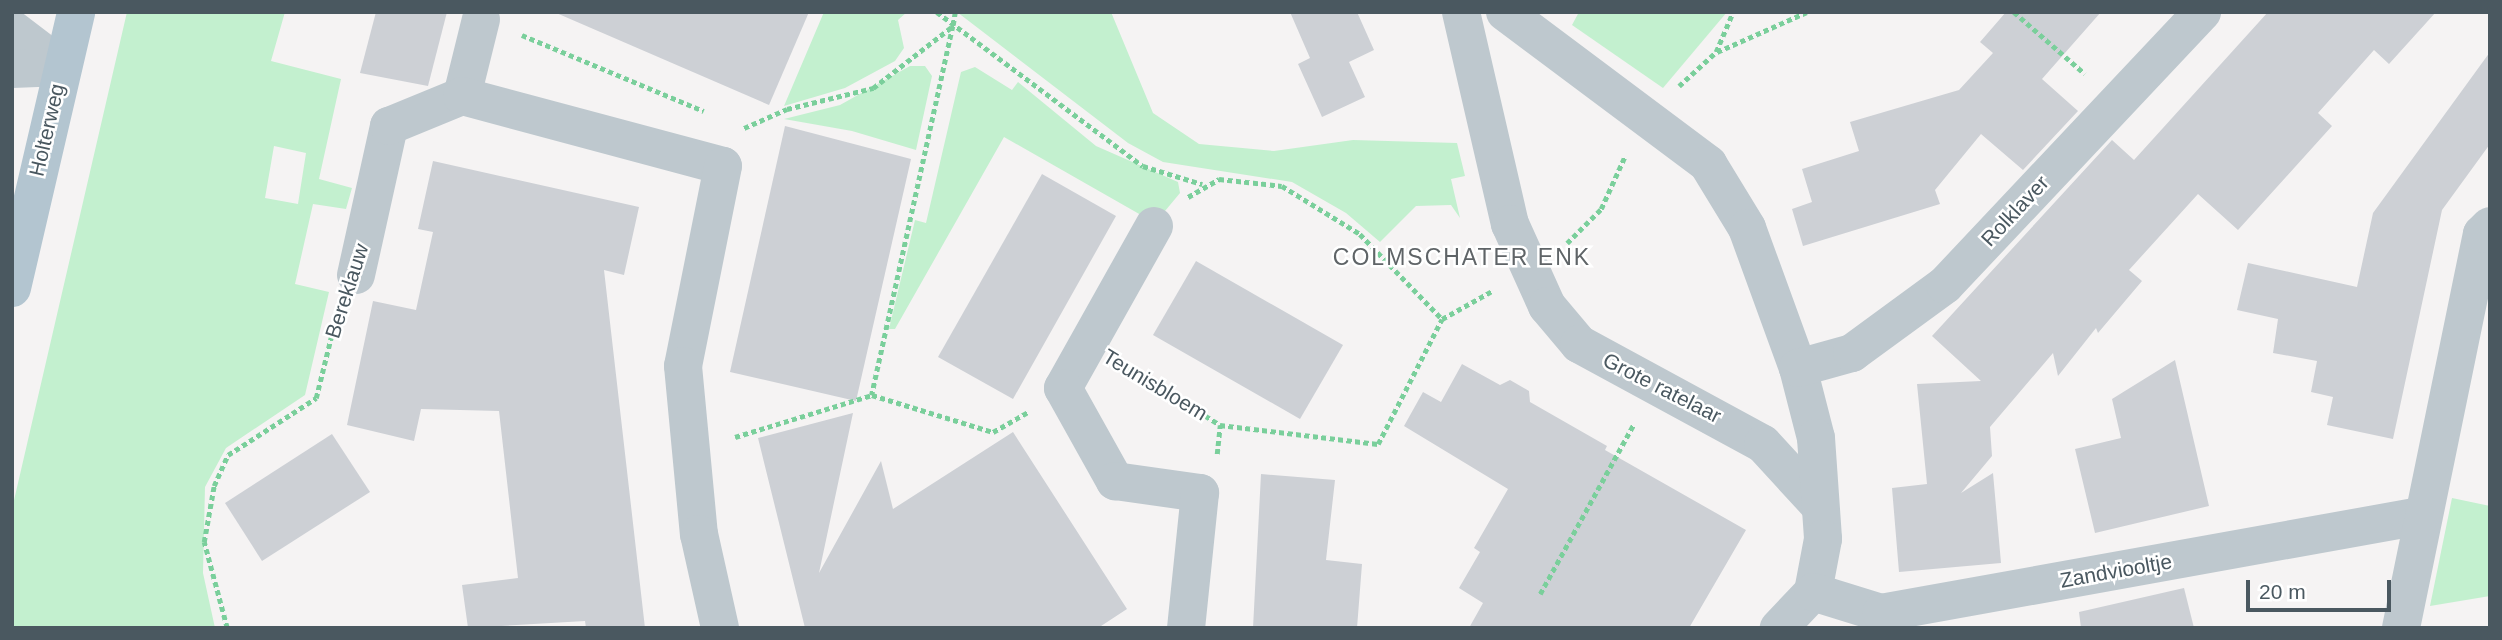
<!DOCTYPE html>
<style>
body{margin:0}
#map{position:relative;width:2502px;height:640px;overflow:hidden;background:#f5f3f3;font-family:Arial,sans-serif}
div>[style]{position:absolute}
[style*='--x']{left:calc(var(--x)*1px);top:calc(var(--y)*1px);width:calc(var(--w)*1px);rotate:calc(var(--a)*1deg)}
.green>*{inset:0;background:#c3f0cf}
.building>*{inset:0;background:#cdd0d5}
.path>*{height:4.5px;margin-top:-2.25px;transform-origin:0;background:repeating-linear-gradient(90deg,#7acf9b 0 5px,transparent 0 8.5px)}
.street>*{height:38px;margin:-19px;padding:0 19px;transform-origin:19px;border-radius:19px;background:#bec8ce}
.primary>*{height:38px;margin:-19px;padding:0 19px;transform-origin:19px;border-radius:19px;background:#b3c5d0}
span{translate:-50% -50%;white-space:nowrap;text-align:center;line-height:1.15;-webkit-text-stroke:5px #fff;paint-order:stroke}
.street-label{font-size:21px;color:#4a5860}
.neighbourhood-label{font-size:23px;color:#5f6467;letter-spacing:2px}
.frame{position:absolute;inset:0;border:14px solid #4a5860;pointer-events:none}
.scale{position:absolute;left:2246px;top:580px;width:145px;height:32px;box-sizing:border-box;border:4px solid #4a5860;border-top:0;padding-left:9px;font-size:21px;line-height:24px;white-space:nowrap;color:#4a5860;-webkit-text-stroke:5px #fff;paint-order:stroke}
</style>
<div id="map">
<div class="green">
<div style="clip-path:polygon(evenodd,127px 12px,285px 12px,271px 61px,341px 79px,319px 179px,352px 188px,346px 209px,313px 204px,295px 284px,329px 292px,305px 395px,226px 448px,205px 487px,203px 573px,215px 628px,12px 628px,12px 509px,127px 12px,274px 146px,306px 153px,298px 204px,265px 198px,274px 146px)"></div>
<div style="clip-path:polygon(824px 12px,907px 12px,898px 20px,904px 48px,895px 61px,845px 88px,784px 106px)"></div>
<div style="clip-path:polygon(957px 12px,1111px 12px,1153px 113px,1199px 144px,1274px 151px,1353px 140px,1457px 143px,1465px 176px,1451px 179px,1460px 218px,1451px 205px,1416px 206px,1380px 242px,1346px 213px,1292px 182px,1163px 162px,1128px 143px)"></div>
<div style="clip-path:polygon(1579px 12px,1727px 12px,1663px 88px,1572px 25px)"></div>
<div style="clip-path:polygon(910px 66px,925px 66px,932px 76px,916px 150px,852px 131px,784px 119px,840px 105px)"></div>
<div style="clip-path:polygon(975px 67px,1012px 90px,1018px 82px,1096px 146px,1178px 182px,1180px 193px,1155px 223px,1004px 137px,895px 329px,889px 329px,915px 220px,926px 223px,961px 72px)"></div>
<div style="clip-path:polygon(2452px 498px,2490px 506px,2490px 596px,2430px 606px)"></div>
</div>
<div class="building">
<div style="clip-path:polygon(376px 12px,447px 12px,428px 86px,360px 73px)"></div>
<div style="clip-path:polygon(554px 12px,809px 12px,769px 105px)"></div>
<div style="clip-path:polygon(1290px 12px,1357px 12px,1374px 50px,1349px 62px,1365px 97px,1322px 117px,1298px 64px,1310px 58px)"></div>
<div style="clip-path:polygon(2006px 12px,2101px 12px,2042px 79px,2078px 111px,2023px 170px,1981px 134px,1935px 190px,1940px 204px,1803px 246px,1792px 209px,1812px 202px,1802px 169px,1859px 151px,1850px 122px,1959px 90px,1993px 53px,1980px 42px)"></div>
<div style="clip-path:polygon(2268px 12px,2436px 12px,2389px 64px,2374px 50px,2318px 113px,2332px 126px,2238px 230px,2198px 194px,2129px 270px,2142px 281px,2098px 333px,2096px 328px,2058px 376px,2053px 353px,1990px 427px,1992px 456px,1961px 493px,1993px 473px,2001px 563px,1899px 572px,1892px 488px,1927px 484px,1917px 384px,1981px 381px,1932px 336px,2112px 140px,2134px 160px)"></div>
<div style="clip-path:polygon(2490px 52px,2490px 144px,2442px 210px,2393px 439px,2327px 425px,2333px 397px,2311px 392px,2317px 361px,2273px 353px,2278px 319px,2237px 310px,2248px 263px,2357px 287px,2373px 213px)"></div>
<div style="clip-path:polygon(785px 126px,911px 159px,856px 401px,730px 372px)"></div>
<div style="clip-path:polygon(433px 161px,639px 207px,624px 275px,604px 270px,645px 628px,586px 628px,585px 621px,468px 628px,462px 585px,518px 578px,499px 411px,421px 409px,414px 441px,347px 425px,373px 301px,416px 310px,433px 232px,418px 229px)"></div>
<div style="clip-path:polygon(1042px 174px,1116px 216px,1013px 399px,938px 357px)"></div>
<div style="clip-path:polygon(1196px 261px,1343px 345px,1300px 419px,1153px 335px)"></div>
<div style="clip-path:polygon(2175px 360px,2209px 506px,2095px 533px,2075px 449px,2121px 438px,2112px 399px)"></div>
<div style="clip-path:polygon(1462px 364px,1500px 385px,1510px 380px,1529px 391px,1530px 402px,1607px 446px,1605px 450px,1746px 530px,1689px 628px,1469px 628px,1483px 603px,1459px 588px,1480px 552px,1474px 548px,1508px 489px,1404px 426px,1423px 392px,1441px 402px)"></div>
<div style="clip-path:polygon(853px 413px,819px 573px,881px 461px,893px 509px,1013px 432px,1127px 609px,1098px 628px,805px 628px,758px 438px)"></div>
<div style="clip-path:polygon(332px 434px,370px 492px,262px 561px,225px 503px)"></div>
<div style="clip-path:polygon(1261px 474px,1335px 480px,1326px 560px,1362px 564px,1357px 628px,1253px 628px)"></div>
<div style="clip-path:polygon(2184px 588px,2194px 628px,2081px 628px,2079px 612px)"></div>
</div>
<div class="path">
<div style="--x:937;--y:12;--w:257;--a:36.8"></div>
<div style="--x:1143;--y:166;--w:62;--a:17"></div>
<div style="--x:2014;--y:12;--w:94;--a:41.1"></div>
<div style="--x:953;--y:25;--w:13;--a:-81"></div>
<div style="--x:522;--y:35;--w:197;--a:22.7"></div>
<div style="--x:1717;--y:52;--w:98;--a:-24"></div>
<div style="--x:1679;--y:86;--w:50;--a:-42.6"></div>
<div style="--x:1716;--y:52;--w:43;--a:-67"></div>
<div style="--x:744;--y:128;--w:47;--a:-23.8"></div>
<div style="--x:787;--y:109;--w:89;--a:-13.7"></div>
<div style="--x:873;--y:88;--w:101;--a:-37.8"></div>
<div style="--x:953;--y:26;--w:378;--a:102.4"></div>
<div style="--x:1188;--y:197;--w:36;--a:-30"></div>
<div style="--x:1219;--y:179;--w:63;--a:6.3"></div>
<div style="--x:1282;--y:186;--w:92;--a:31.6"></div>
<div style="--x:1360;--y:234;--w:118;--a:46"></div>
<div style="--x:1567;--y:243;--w:48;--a:-45"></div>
<div style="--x:1601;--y:209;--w:58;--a:-65.6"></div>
<div style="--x:1126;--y:366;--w:111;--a:32.1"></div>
<div style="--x:735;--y:437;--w:143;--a:-17"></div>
<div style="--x:872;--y:395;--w:127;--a:17"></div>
<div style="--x:993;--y:432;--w:40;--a:-29.7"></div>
<div style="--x:1217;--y:454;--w:29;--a:-84"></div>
<div style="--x:1220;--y:425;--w:159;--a:6.9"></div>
<div style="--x:1378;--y:444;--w:140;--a:-62.9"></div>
<div style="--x:1442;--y:319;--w:57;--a:-29.2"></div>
<div style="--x:1540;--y:594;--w:194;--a:-61.1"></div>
<div style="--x:227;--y:628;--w:89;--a:-105"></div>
<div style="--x:204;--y:542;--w:57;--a:-79.9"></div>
<div style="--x:214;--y:486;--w:34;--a:-66"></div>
<div style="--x:228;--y:455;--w:105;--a:-32.9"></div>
<div style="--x:316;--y:398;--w:88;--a:-76.1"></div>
</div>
<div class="street">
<div style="--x:1461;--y:12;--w:218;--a:77"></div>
<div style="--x:1510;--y:224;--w:90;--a:65.7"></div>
<div style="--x:1547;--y:306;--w:50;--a:49.9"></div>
<div style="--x:1579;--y:344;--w:209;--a:28.5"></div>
<div style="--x:1763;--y:444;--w:84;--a:47.4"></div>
<div style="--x:1505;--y:12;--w:254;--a:36.8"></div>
<div style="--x:1708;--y:164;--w:75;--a:58.6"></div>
<div style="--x:1747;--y:228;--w:149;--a:70"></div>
<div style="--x:1798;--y:368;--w:72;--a:75.6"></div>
<div style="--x:1816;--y:438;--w:101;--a:86"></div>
<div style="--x:1823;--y:539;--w:54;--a:100.7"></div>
<div style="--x:1813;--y:592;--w:50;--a:133.4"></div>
<div style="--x:12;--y:29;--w:63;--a:37.2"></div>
<div style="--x:12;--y:69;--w:50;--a:-2.3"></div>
<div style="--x:462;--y:96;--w:79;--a:-76.1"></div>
<div style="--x:1154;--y:226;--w:186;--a:119.3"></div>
<div style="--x:1063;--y:388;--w:107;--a:60.8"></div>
<div style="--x:1115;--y:481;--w:86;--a:8"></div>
<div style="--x:1200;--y:493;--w:136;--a:95.9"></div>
<div style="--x:356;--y:275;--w:153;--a:-77.5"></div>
<div style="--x:389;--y:126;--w:79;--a:-22.3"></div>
<div style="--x:462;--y:96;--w:270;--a:15"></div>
<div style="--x:723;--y:166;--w:204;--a:101.3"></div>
<div style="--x:683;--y:366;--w:169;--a:84.6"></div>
<div style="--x:699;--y:534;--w:96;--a:77.4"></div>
<div style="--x:1798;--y:368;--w:56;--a:-15.5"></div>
<div style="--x:1852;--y:353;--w:115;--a:-36.2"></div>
<div style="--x:1945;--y:285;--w:375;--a:-46.7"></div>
<div style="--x:1813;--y:592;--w:71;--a:17.2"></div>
<div style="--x:1881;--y:613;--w:548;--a:-10.2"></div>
<div style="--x:2401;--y:628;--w:402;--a:-78.4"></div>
<div style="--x:2482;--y:234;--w:11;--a:-45"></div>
</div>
<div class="primary">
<div style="--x:12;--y:288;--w:283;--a:-76.9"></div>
</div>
<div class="street-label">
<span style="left:47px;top:130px;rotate:-77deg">Holterweg</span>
<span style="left:2015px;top:211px;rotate:-47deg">Rolklaver</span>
<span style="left:347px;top:291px;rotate:-72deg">Bereklauw</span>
<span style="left:1155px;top:385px;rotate:31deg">Teunisbloem</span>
<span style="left:1662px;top:388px;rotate:27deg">Grote ratelaar</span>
<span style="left:2116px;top:571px;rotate:-10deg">Zandviooltje</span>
</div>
<div class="neighbourhood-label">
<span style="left:1462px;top:257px">COLMSCHATER ENK</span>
</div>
<div class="frame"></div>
<div class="scale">20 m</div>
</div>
